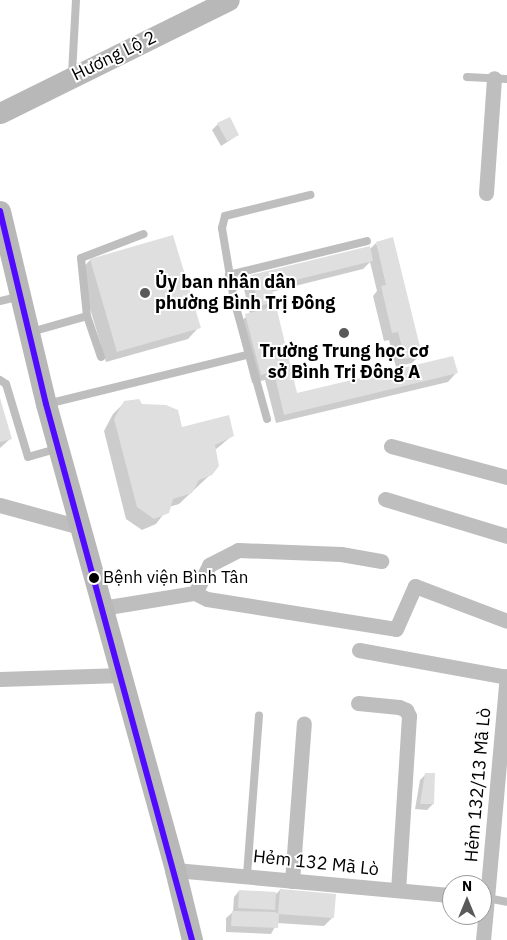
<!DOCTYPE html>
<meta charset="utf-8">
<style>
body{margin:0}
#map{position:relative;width:507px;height:940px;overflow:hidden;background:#fff;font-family:"IBM Plex Sans",sans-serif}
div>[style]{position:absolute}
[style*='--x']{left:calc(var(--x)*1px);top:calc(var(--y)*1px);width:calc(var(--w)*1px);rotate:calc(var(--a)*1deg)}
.shadow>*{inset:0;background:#0003}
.building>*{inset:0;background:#dfdfdf}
.lane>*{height:8px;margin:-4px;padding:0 4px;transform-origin:4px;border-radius:4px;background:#bebebe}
.street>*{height:15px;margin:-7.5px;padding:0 7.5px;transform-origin:7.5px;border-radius:7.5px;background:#bebebe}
.secondary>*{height:21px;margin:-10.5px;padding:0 10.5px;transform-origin:10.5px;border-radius:10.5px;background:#b8b8b8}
.bus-1>*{height:6px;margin:-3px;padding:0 3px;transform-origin:3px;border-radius:3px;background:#4f0aff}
.dots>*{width:14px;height:14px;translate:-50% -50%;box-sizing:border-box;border:2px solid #fff;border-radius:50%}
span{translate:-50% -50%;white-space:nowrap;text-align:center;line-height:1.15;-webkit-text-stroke:4px #fff;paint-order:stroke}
.bus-label{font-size:17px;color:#000}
.left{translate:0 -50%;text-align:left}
.street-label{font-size:18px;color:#000}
.poi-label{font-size:18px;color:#000;font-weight:700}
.north{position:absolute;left:442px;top:875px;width:50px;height:50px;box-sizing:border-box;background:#fff;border:1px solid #999;border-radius:50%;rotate:0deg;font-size:14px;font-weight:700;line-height:20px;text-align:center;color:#000}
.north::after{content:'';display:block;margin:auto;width:18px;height:22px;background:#595959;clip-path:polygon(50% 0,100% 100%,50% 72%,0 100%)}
</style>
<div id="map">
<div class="shadow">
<div style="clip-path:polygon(218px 124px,238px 135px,221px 146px,212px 130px)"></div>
<div style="clip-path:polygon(172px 236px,199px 327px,188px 339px,106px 362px,79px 272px,90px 260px)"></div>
<div style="clip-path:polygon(376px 243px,420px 355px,412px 363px,396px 367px,389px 340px,384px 341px,373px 296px,377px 291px,370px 262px,363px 269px,271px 292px,273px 302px,265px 310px,296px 394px,456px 373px,448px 382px,276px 423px,265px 380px,252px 383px,237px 324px,250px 314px,243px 285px,252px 276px,369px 250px)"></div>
<div style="clip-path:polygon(0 400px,10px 439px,0 448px)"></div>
<div style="clip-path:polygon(125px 402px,141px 406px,181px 428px,233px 435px,215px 450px,211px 474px,179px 504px,169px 507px,156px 524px,142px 530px,126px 519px,104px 431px,113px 414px)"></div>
<div style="clip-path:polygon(426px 774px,433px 804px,427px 810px,415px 809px,420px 780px)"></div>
<div style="clip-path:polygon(280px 890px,333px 917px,324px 926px,277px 923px,271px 934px,226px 932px,226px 918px,233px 912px,234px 897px,239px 891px,274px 896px)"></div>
</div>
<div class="building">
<div style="clip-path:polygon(230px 117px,239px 135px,227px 141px,217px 123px)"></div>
<div style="clip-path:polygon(173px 235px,201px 328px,117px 352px,90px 259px)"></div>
<div style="clip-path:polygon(393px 237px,422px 355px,405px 359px,398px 332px,392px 333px,381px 286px,386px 285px,376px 242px)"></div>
<div style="clip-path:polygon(370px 246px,373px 261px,271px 286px,275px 302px,259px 306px,251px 275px)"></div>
<div style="clip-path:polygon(276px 306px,297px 393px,453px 356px,458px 373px,284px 415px,274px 372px,261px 375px,245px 314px)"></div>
<div style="clip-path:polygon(0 398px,12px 439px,0 442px)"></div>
<div style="clip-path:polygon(139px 399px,142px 404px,166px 405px,178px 410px,182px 427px,229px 415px,234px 436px,215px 445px,219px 466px,212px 475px,199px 480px,192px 493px,173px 499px,169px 513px,154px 519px,137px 507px,114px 419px,124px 401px)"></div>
<div style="clip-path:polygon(425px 773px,435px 773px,434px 804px,420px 804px)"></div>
<div style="clip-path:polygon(280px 889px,336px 894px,334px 918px,278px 914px)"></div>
<div style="clip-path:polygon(239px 890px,276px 892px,275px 910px,238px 908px)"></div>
<div style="clip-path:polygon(232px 911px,275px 912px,279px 914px,278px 928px,231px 926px)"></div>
</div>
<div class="lane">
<div style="--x:72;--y:74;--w:74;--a:-86.9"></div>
<div style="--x:467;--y:77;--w:40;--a:2.9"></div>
<div style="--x:229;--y:275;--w:142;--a:-13.8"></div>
<div style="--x:0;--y:301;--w:18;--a:-13"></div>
<div style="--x:31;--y:332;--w:58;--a:-15.9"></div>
<div style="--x:101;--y:357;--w:43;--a:-108.9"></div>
<div style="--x:87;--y:316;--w:58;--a:-95.9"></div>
<div style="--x:81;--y:258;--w:67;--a:-20.9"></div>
<div style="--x:0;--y:380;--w:7;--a:34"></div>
<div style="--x:6;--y:384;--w:76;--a:73.2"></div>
<div style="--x:28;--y:457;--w:29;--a:-16"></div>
<div style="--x:47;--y:404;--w:206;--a:-13.8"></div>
<div style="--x:267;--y:419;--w:123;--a:-105.5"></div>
<div style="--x:234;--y:300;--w:73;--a:-99.5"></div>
<div style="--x:222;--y:228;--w:12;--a:-76"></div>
<div style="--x:225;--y:216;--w:88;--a:-13.9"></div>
<div style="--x:247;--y:875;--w:160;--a:-85.7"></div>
<div style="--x:487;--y:898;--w:20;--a:11"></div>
</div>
<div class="street">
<div style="--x:486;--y:193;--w:115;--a:-86"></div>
<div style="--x:391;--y:446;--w:120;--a:15"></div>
<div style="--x:385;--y:499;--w:127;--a:16.9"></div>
<div style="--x:0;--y:505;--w:83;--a:15.4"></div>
<div style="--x:195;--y:593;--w:31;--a:-63"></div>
<div style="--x:209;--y:565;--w:33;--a:-27"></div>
<div style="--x:238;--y:550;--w:103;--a:2.2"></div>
<div style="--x:341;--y:554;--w:41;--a:9.9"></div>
<div style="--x:102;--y:608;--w:94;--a:-9.2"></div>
<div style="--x:195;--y:593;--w:13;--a:27"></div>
<div style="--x:207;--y:599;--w:191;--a:9"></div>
<div style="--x:396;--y:629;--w:47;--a:-66.2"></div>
<div style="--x:415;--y:586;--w:98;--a:20.8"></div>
<div style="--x:359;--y:650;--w:150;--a:10.3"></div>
<div style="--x:0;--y:679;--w:121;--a:-1.9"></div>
<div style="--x:358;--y:703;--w:41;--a:5.6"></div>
<div style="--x:399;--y:707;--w:8;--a:23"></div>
<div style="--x:406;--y:710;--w:7;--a:63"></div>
<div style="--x:409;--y:716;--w:174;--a:93.6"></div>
<div style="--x:175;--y:870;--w:278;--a:5.2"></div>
<div style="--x:292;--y:881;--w:158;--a:-85.7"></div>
<div style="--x:482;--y:898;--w:5;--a:0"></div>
<div style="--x:487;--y:898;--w:42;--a:95.4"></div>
<div style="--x:487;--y:898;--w:223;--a:-84.9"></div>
</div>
<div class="secondary">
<div style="--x:0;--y:113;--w:255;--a:-26.3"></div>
<div style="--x:0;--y:211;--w:198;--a:76.6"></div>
<div style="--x:46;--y:404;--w:484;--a:74.5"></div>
<div style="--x:175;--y:870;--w:72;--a:76.3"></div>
</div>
<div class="bus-1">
<div style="--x:0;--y:211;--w:198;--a:76.6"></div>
<div style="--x:46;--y:404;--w:556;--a:74.76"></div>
</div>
<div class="dots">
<div style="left:145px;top:293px;background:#595959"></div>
<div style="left:344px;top:333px;background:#595959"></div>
<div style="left:94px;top:578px;background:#000"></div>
</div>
<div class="bus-label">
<span class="left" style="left:103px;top:578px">Bệnh viện Bình Tân</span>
</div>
<div class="street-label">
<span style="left:114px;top:56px;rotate:-26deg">Hương Lộ 2</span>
<span style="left:478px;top:785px;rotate:-85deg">Hẻm 132/13 Mã Lò</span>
<span style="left:316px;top:863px;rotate:6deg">Hẻm 132 Mã Lò</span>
</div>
<div class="poi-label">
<span class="left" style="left:155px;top:293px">Ủy ban nhân dân<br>phường Bình Trị Đông</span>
<span style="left:344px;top:362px">Trường Trung học cơ<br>sở Bình Trị Đông A</span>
</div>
<div class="north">N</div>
</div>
